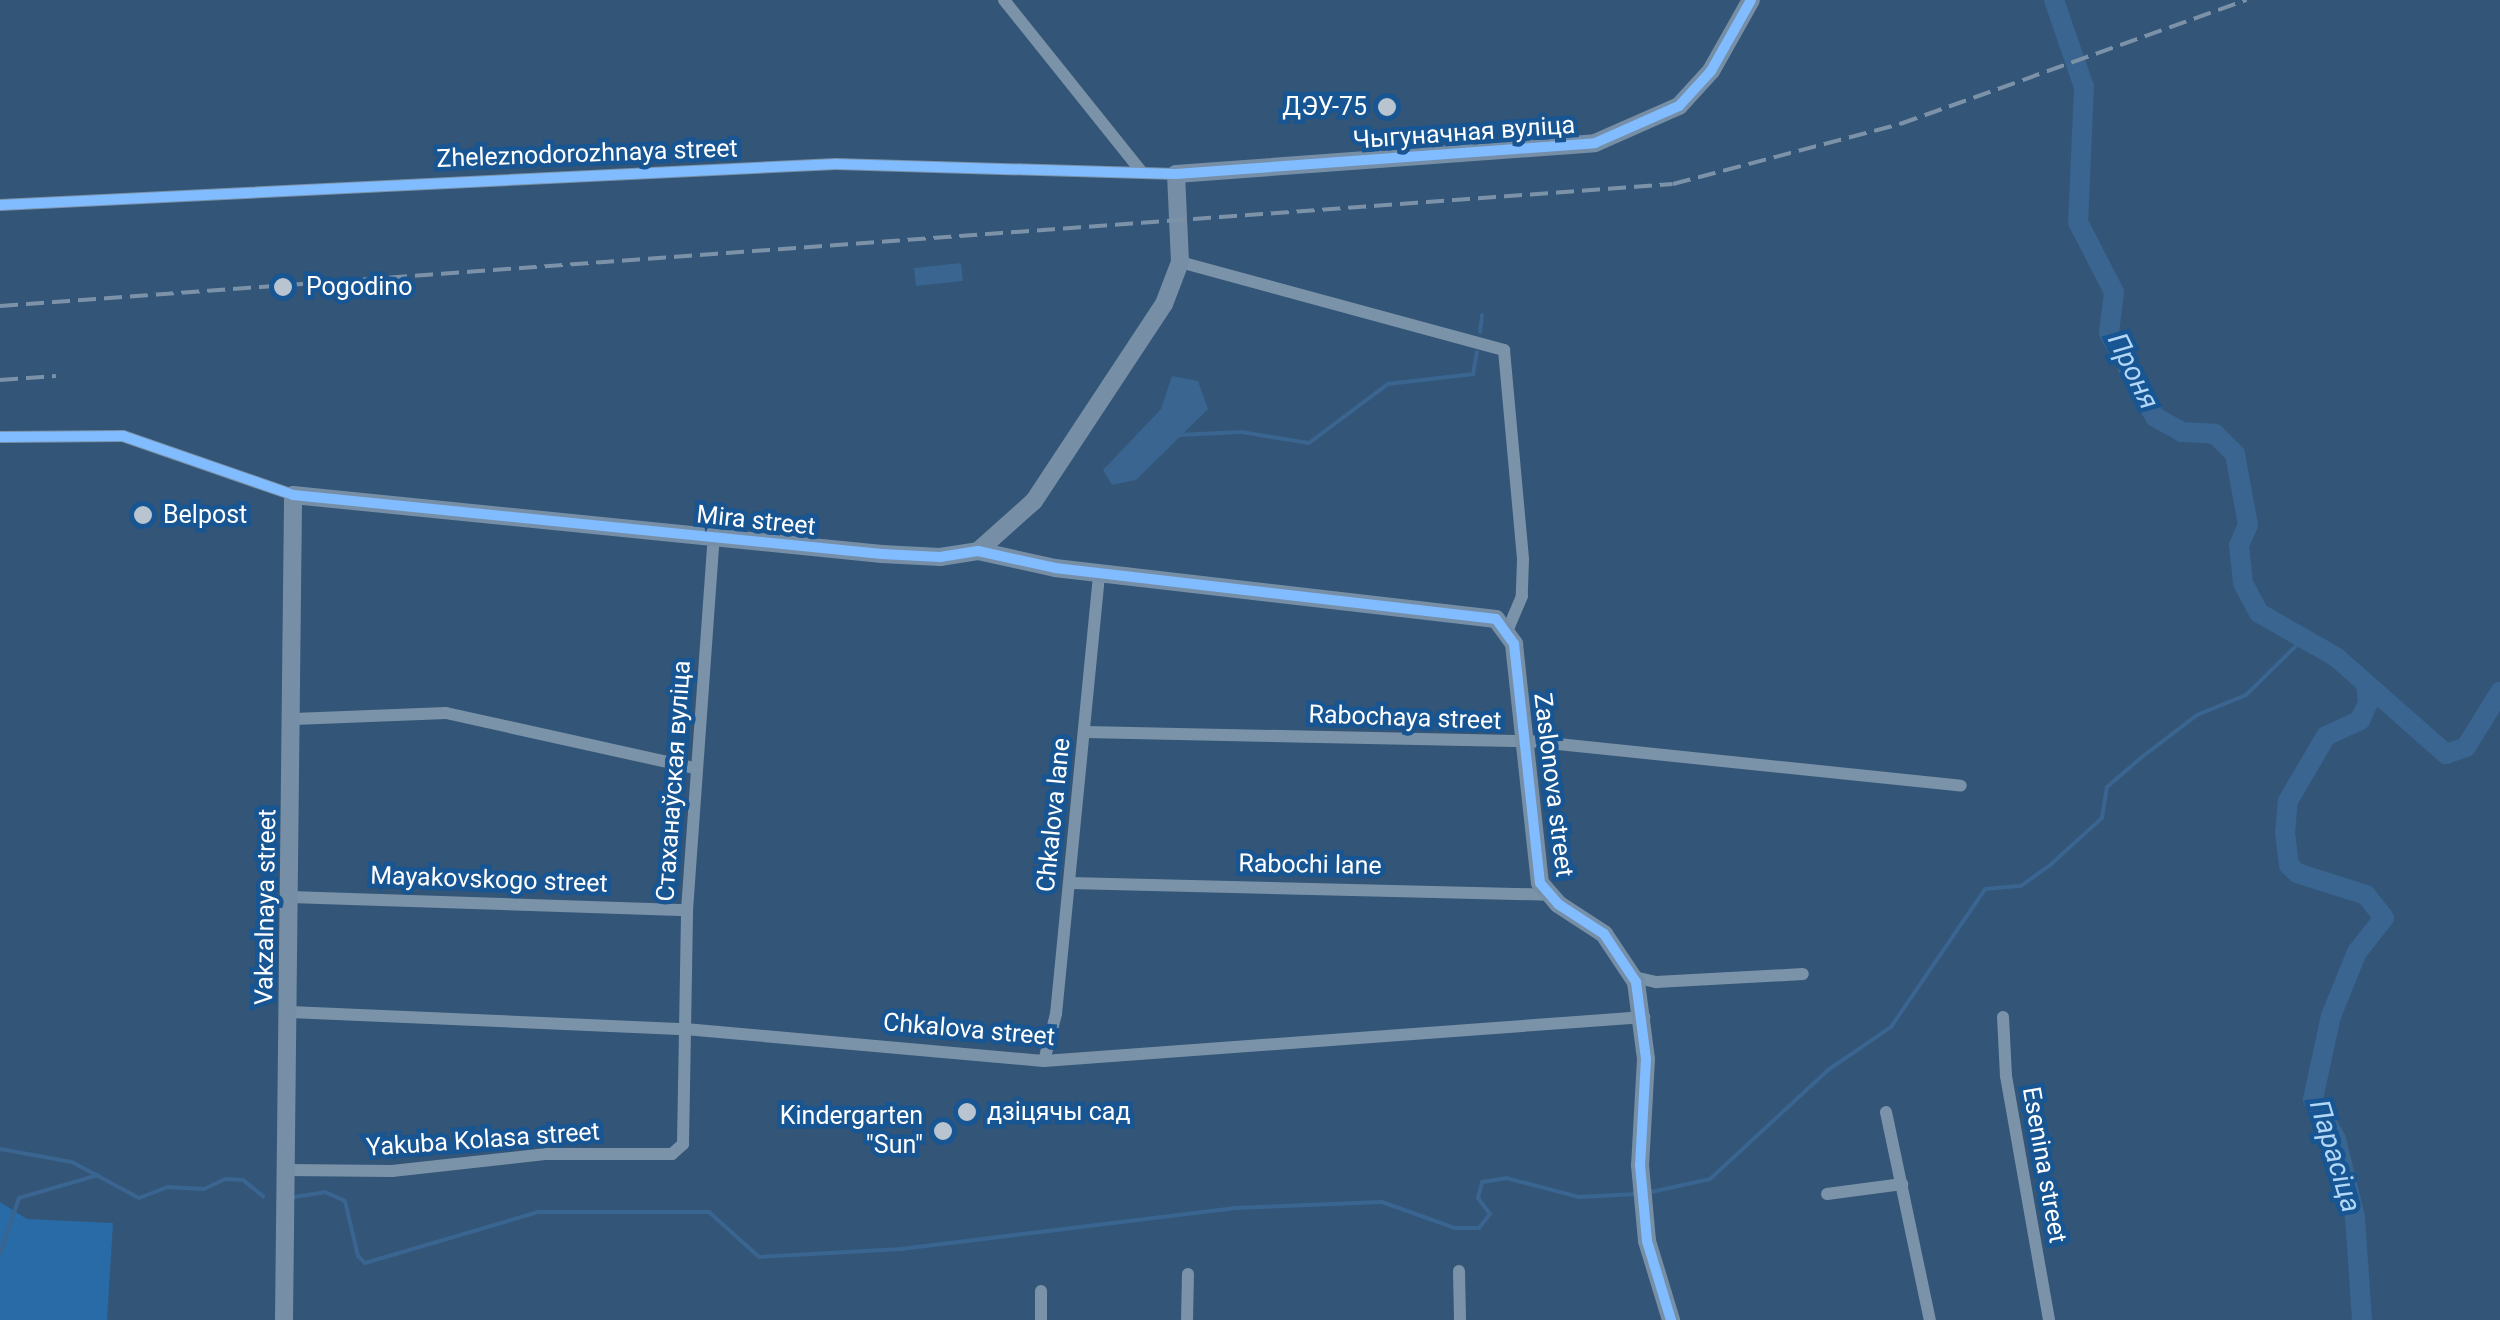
<!DOCTYPE html>
<meta charset="utf-8">
<style>
body{margin:0}
#map{position:relative;width:2500px;height:1320px;overflow:hidden;background:#357;font-family:Roboto,sans-serif}
div>[style]{position:absolute}
[style*='--x']{left:calc(var(--x)*1px);top:calc(var(--y)*1px);width:calc(var(--w)*1px);rotate:calc(var(--a)*1deg)}
.green>*{inset:0;background:#296ba7}
.water>*{inset:0;background:#396590}
.stream>*{height:4px;margin:-2px;padding:0 2px;transform-origin:2px;border-radius:2px;background:#396590}
.river>*{height:20px;margin:-10px;padding:0 10px;transform-origin:10px;border-radius:10px;background:#396590}
.street>*{height:12px;margin:-6px;padding:0 6px;transform-origin:6px;border-radius:6px;background:#7b93a9}
.secondary>*{height:18px;margin:-9px;padding:0 9px;transform-origin:9px;border-radius:9px;background:#778fa6}
.rail>*{height:4px;margin-top:-2px;transform-origin:0;background:repeating-linear-gradient(90deg,#7c92a9 0 18px,transparent 0 26px)}
.cycleway>*{height:10px;margin:-5px;padding:0 5px;transform-origin:5px;border-radius:5px;background:#80bcff}
.dots>*{width:28px;height:28px;translate:-50% -50%;box-sizing:border-box;border:5px solid #175593;border-radius:50%}
span{translate:-50% -50%;white-space:nowrap;text-align:center;line-height:1.15;-webkit-text-stroke:9px #175593;paint-order:stroke}
.poi-label{font-size:25px;color:#fff}
.right{translate:-100% -50%;text-align:right}
.left{translate:0 -50%;text-align:left}
.street-label{font-size:25px;color:#fff}
.water-label{font-size:28px;color:#b3d7f7;font-style:italic}
</style>
<div id="map">
<div class="green">
<div style="clip-path:polygon(0 1202px,27px 1219px,113px 1223px,107px 1320px,0 1320px)"></div>
</div>
<div class="water">
<div style="clip-path:polygon(961px 263px,963px 281px,916px 286px,914px 268px)"></div>
<div style="clip-path:polygon(1172px 376px,1198px 381px,1208px 409px,1136px 480px,1112px 485px,1103px 470px,1161px 409px)"></div>
</div>
<div class="stream">
<div style="--x:1480;--y:332;--w:17;--a:-83"></div>
<div style="--x:1179;--y:435;--w:62;--a:-2.8"></div>
<div style="--x:1241;--y:432;--w:69;--a:9.2"></div>
<div style="--x:1309;--y:443;--w:99;--a:-36.8"></div>
<div style="--x:1388;--y:384;--w:86;--a:-6.7"></div>
<div style="--x:1473;--y:374;--w:22;--a:-80"></div>
<div style="--x:0;--y:1149;--w:73;--a:10.2"></div>
<div style="--x:72;--y:1162;--w:76;--a:28.2"></div>
<div style="--x:139;--y:1198;--w:30;--a:-21"></div>
<div style="--x:167;--y:1187;--w:37;--a:3"></div>
<div style="--x:204;--y:1189;--w:23;--a:-25"></div>
<div style="--x:225;--y:1179;--w:18;--a:3"></div>
<div style="--x:243;--y:1180;--w:26;--a:39"></div>
<div style="--x:1651;--y:1192;--w:60;--a:-12.4"></div>
<div style="--x:1710;--y:1179;--w:161;--a:-42.7"></div>
<div style="--x:1828;--y:1070;--w:76;--a:-34.3"></div>
<div style="--x:1891;--y:1027;--w:167;--a:-55.7"></div>
<div style="--x:1985;--y:889;--w:36;--a:-5"></div>
<div style="--x:2021;--y:886;--w:34;--a:-36"></div>
<div style="--x:2049;--y:866;--w:72;--a:-42.2"></div>
<div style="--x:2102;--y:818;--w:31;--a:-81"></div>
<div style="--x:2107;--y:787;--w:46;--a:-40.6"></div>
<div style="--x:2142;--y:757;--w:69;--a:-37.4"></div>
<div style="--x:2197;--y:715;--w:53;--a:-22.2"></div>
<div style="--x:2246;--y:695;--w:78;--a:-44.5"></div>
<div style="--x:294;--y:1197;--w:31;--a:-9"></div>
<div style="--x:325;--y:1192;--w:22;--a:24"></div>
<div style="--x:345;--y:1201;--w:57;--a:76.7"></div>
<div style="--x:358;--y:1256;--w:10;--a:45"></div>
<div style="--x:365;--y:1263;--w:180;--a:-16.4"></div>
<div style="--x:538;--y:1212;--w:171;--a:0"></div>
<div style="--x:709;--y:1212;--w:67;--a:42"></div>
<div style="--x:759;--y:1257;--w:142;--a:-3.2"></div>
<div style="--x:901;--y:1249;--w:337;--a:-7"></div>
<div style="--x:1235;--y:1208;--w:147;--a:-2.3"></div>
<div style="--x:1382;--y:1202;--w:77;--a:19.6"></div>
<div style="--x:1455;--y:1228;--w:24;--a:0"></div>
<div style="--x:1479;--y:1228;--w:18;--a:-52"></div>
<div style="--x:1490;--y:1214;--w:20;--a:-127"></div>
<div style="--x:1478;--y:1198;--w:16;--a:-76"></div>
<div style="--x:1482;--y:1182;--w:24;--a:-9"></div>
<div style="--x:1506;--y:1178;--w:75;--a:14.6"></div>
<div style="--x:1579;--y:1197;--w:58;--a:-3"></div>
<div style="--x:0;--y:1253;--w:58;--a:-70.9"></div>
<div style="--x:19;--y:1198;--w:82;--a:-16.2"></div>
</div>
<div class="river">
<div style="--x:2054;--y:0;--w:92;--a:71"></div>
<div style="--x:2084;--y:87;--w:135;--a:92.5"></div>
<div style="--x:2078;--y:222;--w:79;--a:62.8"></div>
<div style="--x:2114;--y:292;--w:41;--a:97"></div>
<div style="--x:2109;--y:333;--w:96;--a:61.3"></div>
<div style="--x:2155;--y:417;--w:31;--a:29"></div>
<div style="--x:2182;--y:432;--w:33;--a:3"></div>
<div style="--x:2215;--y:434;--w:28;--a:45"></div>
<div style="--x:2235;--y:454;--w:72;--a:79.6"></div>
<div style="--x:2248;--y:525;--w:22;--a:114"></div>
<div style="--x:2239;--y:545;--w:38;--a:84"></div>
<div style="--x:2243;--y:583;--w:34;--a:62"></div>
<div style="--x:2259;--y:613;--w:89;--a:29.7"></div>
<div style="--x:2336;--y:657;--w:147;--a:41.4"></div>
<div style="--x:2446;--y:754;--w:21;--a:-19"></div>
<div style="--x:2466;--y:747;--w:65;--a:-58.3"></div>
<div style="--x:2362;--y:1320;--w:103;--a:-93.9"></div>
<div style="--x:2355;--y:1217;--w:80;--a:-103.7"></div>
<div style="--x:2336;--y:1139;--w:46;--a:-119.9"></div>
<div style="--x:2313;--y:1099;--w:85;--a:-77.8"></div>
<div style="--x:2331;--y:1016;--w:69;--a:-67.9"></div>
<div style="--x:2357;--y:952;--w:43;--a:-51.5"></div>
<div style="--x:2384;--y:918;--w:29;--a:-128"></div>
<div style="--x:2366;--y:895;--w:72;--a:-162.3"></div>
<div style="--x:2297;--y:873;--w:11;--a:-135"></div>
<div style="--x:2289;--y:865;--w:32;--a:-97"></div>
<div style="--x:2285;--y:833;--w:32;--a:-85"></div>
<div style="--x:2288;--y:801;--w:75;--a:-59.7"></div>
<div style="--x:2326;--y:736;--w:38;--a:-25"></div>
<div style="--x:2360;--y:720;--w:19;--a:-65"></div>
<div style="--x:2368;--y:703;--w:19;--a:-96"></div>
</div>
<div class="street">
<div style="--x:1004;--y:0;--w:219;--a:51.3"></div>
<div style="--x:0;--y:205;--w:837;--a:-2.81"></div>
<div style="--x:836;--y:164;--w:340;--a:1.7"></div>
<div style="--x:1180;--y:262;--w:336;--a:15.2"></div>
<div style="--x:1504;--y:350;--w:211;--a:84.8"></div>
<div style="--x:1523;--y:560;--w:36;--a:92"></div>
<div style="--x:1522;--y:596;--w:38;--a:113"></div>
<div style="--x:0;--y:437;--w:123;--a:-0.5"></div>
<div style="--x:123;--y:436;--w:180;--a:19.1"></div>
<div style="--x:294;--y:719;--w:152;--a:-2.3"></div>
<div style="--x:446;--y:713;--w:255;--a:12.5"></div>
<div style="--x:1085;--y:732;--w:444;--a:1.2"></div>
<div style="--x:1529;--y:741;--w:434;--a:5.9"></div>
<div style="--x:1070;--y:883;--w:479;--a:1.4"></div>
<div style="--x:290;--y:897;--w:397;--a:1.9"></div>
<div style="--x:1634;--y:977;--w:23;--a:13"></div>
<div style="--x:1656;--y:982;--w:147;--a:-3.1"></div>
<div style="--x:290;--y:1012;--w:395;--a:2.5"></div>
<div style="--x:685;--y:1029;--w:360;--a:5.1"></div>
<div style="--x:1044;--y:1061;--w:602;--a:-4.19"></div>
<div style="--x:2003;--y:1017;--w:59;--a:87.1"></div>
<div style="--x:2006;--y:1076;--w:248;--a:80"></div>
<div style="--x:1044;--y:1061;--w:49;--a:-75.7"></div>
<div style="--x:1056;--y:1014;--w:444;--a:-84.4"></div>
<div style="--x:1886;--y:1112;--w:213;--a:78.1"></div>
<div style="--x:287;--y:1170;--w:105;--a:0.5"></div>
<div style="--x:392;--y:1171;--w:156;--a:-6.3"></div>
<div style="--x:547;--y:1154;--w:125;--a:0"></div>
<div style="--x:672;--y:1154;--w:15;--a:-42"></div>
<div style="--x:683;--y:1144;--w:234;--a:-89"></div>
<div style="--x:687;--y:910;--w:375;--a:-85.9"></div>
<div style="--x:1827;--y:1194;--w:76;--a:-7.6"></div>
<div style="--x:1459;--y:1271;--w:49;--a:88.8"></div>
<div style="--x:1041;--y:1291;--w:29;--a:90"></div>
<div style="--x:1187;--y:1320;--w:46;--a:-88.8"></div>
</div>
<div class="secondary">
<div style="--x:978;--y:551;--w:75;--a:-41.8"></div>
<div style="--x:1034;--y:501;--w:236;--a:-56.6"></div>
<div style="--x:1164;--y:304;--w:45;--a:-69.1"></div>
<div style="--x:1180;--y:262;--w:88;--a:-92.6"></div>
<div style="--x:1176;--y:174;--w:420;--a:-4.2"></div>
<div style="--x:1595;--y:143;--w:92;--a:-23.8"></div>
<div style="--x:1679;--y:106;--w:47;--a:-47.6"></div>
<div style="--x:1711;--y:71;--w:81;--a:-60.6"></div>
<div style="--x:284;--y:1320;--w:825;--a:-89.37"></div>
<div style="--x:293;--y:495;--w:592;--a:5.72"></div>
<div style="--x:882;--y:554;--w:58;--a:3"></div>
<div style="--x:940;--y:557;--w:38;--a:-9"></div>
<div style="--x:978;--y:551;--w:79;--a:12.4"></div>
<div style="--x:1055;--y:568;--w:444;--a:6.6"></div>
<div style="--x:1496;--y:619;--w:31;--a:54"></div>
<div style="--x:1514;--y:644;--w:240;--a:83.8"></div>
<div style="--x:1540;--y:883;--w:28;--a:49"></div>
<div style="--x:1558;--y:904;--w:55;--a:33.1"></div>
<div style="--x:1604;--y:934;--w:58;--a:56.3"></div>
<div style="--x:1636;--y:982;--w:78;--a:82.6"></div>
<div style="--x:1646;--y:1059;--w:106;--a:93.2"></div>
<div style="--x:1640;--y:1165;--w:76;--a:84.7"></div>
<div style="--x:1647;--y:1241;--w:83;--a:73.1"></div>
</div>
<div class="rail">
<div style="--x:0;--y:306;--w:1677;--a:-4.17"></div>
<div style="--x:1673;--y:184;--w:235;--a:-14.8"></div>
<div style="--x:1900;--y:124;--w:368;--a:-19.7"></div>
<div style="--x:0;--y:380;--w:56;--a:-4.1"></div>
</div>
<div class="cycleway">
<div style="--x:0;--y:205;--w:837;--a:-2.81"></div>
<div style="--x:836;--y:164;--w:340;--a:1.7"></div>
<div style="--x:1176;--y:174;--w:420;--a:-4.2"></div>
<div style="--x:1595;--y:143;--w:92;--a:-23.8"></div>
<div style="--x:1679;--y:106;--w:47;--a:-47.6"></div>
<div style="--x:1711;--y:71;--w:81;--a:-60.6"></div>
<div style="--x:0;--y:437;--w:123;--a:-0.5"></div>
<div style="--x:123;--y:436;--w:180;--a:19.1"></div>
<div style="--x:293;--y:495;--w:592;--a:5.72"></div>
<div style="--x:882;--y:554;--w:58;--a:3"></div>
<div style="--x:940;--y:557;--w:38;--a:-9"></div>
<div style="--x:978;--y:551;--w:79;--a:12.4"></div>
<div style="--x:1055;--y:568;--w:444;--a:6.6"></div>
<div style="--x:1496;--y:619;--w:31;--a:54"></div>
<div style="--x:1514;--y:644;--w:240;--a:83.8"></div>
<div style="--x:1540;--y:883;--w:28;--a:49"></div>
<div style="--x:1558;--y:904;--w:55;--a:33.1"></div>
<div style="--x:1604;--y:934;--w:58;--a:56.3"></div>
<div style="--x:1636;--y:982;--w:78;--a:82.6"></div>
<div style="--x:1646;--y:1059;--w:106;--a:93.2"></div>
<div style="--x:1640;--y:1165;--w:76;--a:84.7"></div>
<div style="--x:1647;--y:1241;--w:83;--a:73.1"></div>
</div>
<div class="dots">
<div style="left:1387px;top:107px;background:#b8c4cf"></div>
<div style="left:283px;top:287px;background:#b8c4cf"></div>
<div style="left:143px;top:515px;background:#b8c4cf"></div>
<div style="left:967px;top:1112px;background:#b8c4cf"></div>
<div style="left:943px;top:1131px;background:#b8c4cf"></div>
</div>
<div class="poi-label">
<span class="right" style="left:1367px;top:107px">ДЭУ-75</span>
<span class="left" style="left:306px;top:287px">Pogodino</span>
<span class="left" style="left:163px;top:515px">Belpost</span>
<span class="left" style="left:987px;top:1112px">дзіцячы сад</span>
<span class="right" style="left:923px;top:1131px">Kindergarten<br>"Sun"</span>
</div>
<div class="street-label">
<span style="left:1464px;top:133px;rotate:-4deg">Чыгуначная вуліца</span>
<span style="left:587px;top:154px;rotate:-2deg">Zheleznodorozhnaya street</span>
<span style="left:756px;top:521px;rotate:6deg">Mira street</span>
<span style="left:1405px;top:718px;rotate:2deg">Rabochaya street</span>
<span style="left:674px;top:781px;rotate:-86deg">Стаханаўская вуліца</span>
<span style="left:1553px;top:785px;rotate:83deg">Zaslonova street</span>
<span style="left:1054px;top:815px;rotate:-84deg">Chkalova lane</span>
<span style="left:1310px;top:865px;rotate:1deg">Rabochi lane</span>
<span style="left:489px;top:880px;rotate:2deg">Mayakovskogo street</span>
<span style="left:266px;top:907px;rotate:-89deg">Vakzalnaya street</span>
<span style="left:969px;top:1030px;rotate:5deg">Chkalova street</span>
<span style="left:483px;top:1140px;rotate:-4deg">Yakuba Kolasa street</span>
<span style="left:2044px;top:1165px;rotate:80deg">Esenina street</span>
</div>
<div class="water-label">
<span style="left:2133px;top:371px;rotate:64deg">Проня</span>
<span style="left:2335px;top:1156px;rotate:73deg">Парасіца</span>
</div>
</div>
